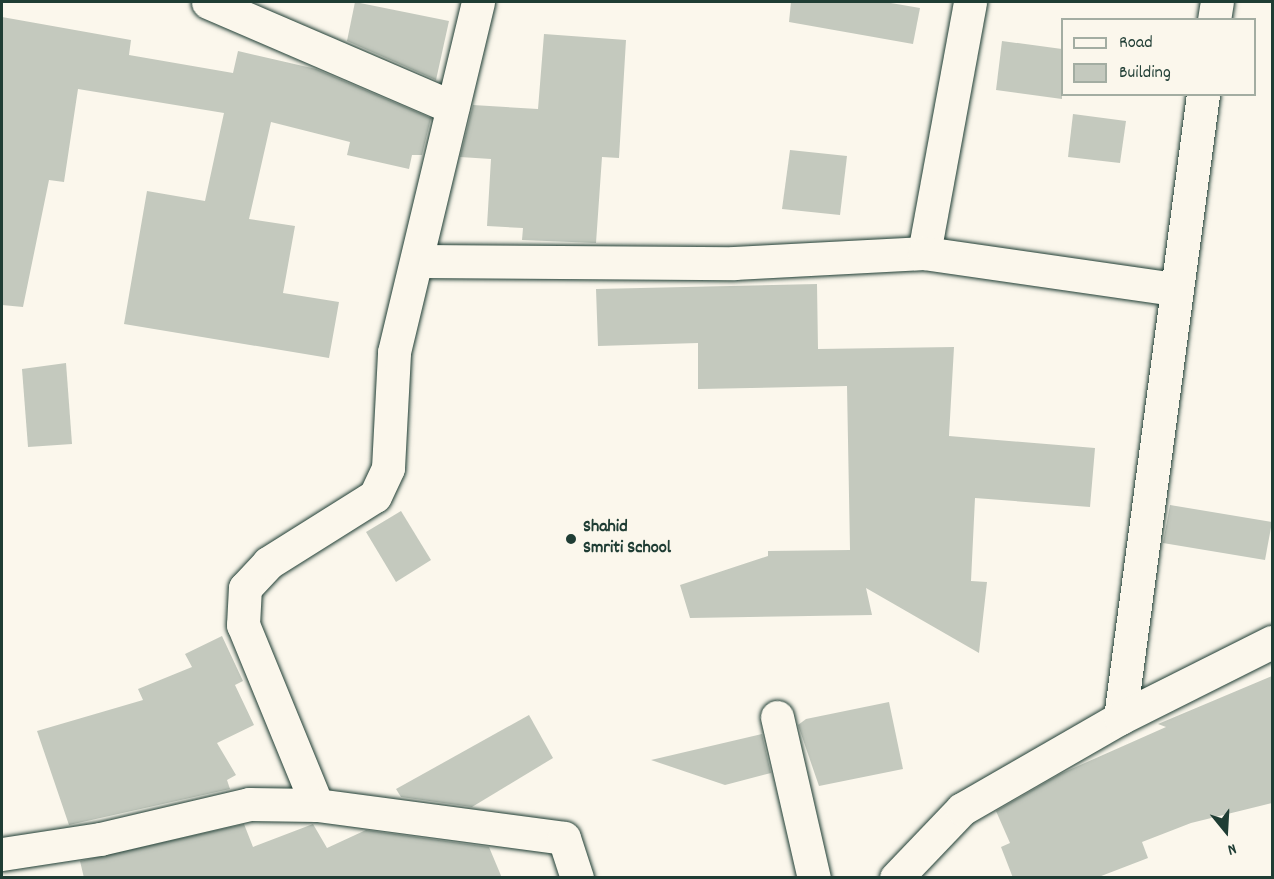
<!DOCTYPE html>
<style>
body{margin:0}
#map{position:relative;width:1274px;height:879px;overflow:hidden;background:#fbf7ec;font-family:Dekko,sans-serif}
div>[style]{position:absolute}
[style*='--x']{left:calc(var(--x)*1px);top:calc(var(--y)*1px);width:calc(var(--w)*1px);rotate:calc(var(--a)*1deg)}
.building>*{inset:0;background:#c4c9be}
.roads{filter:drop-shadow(0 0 2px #1f3d34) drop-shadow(0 0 2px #1f3d34)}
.minor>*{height:33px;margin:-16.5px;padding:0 16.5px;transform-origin:16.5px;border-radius:16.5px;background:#fbf7ec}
.dots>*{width:16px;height:16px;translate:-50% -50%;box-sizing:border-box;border:3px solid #fbf7ec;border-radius:50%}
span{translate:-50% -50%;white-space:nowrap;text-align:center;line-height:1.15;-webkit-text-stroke:4.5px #fbf7ec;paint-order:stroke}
.poi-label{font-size:18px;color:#1f3d34;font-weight:700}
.left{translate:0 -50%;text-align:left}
.frame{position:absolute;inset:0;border:3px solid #1f3d34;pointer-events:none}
.legend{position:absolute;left:1061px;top:18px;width:195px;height:78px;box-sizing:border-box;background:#fbf7ec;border:2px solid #a3ada2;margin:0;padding:8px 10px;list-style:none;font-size:18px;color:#1f3d34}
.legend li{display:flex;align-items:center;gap:12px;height:30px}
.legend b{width:30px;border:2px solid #a3ada2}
.north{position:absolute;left:1196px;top:801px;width:60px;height:60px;-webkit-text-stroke:4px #fbf7ec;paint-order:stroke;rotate:162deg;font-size:16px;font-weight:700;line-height:24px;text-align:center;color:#1f3d34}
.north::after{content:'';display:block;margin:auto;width:21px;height:27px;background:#1f3d34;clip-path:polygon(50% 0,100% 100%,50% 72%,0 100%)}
</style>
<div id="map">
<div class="building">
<div style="clip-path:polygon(355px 2px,449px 21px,436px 80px,347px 41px)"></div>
<div style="clip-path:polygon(791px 2px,885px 2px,920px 8px,913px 44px,789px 22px)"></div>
<div style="clip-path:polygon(2px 17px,131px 40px,129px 55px,233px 73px,238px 51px,316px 69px,431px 118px,422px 155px,412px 155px,409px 169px,347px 155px,350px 142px,271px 122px,249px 219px,295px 226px,283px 293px,339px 302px,329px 358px,124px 324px,147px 191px,205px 201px,224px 113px,78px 89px,64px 182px,49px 180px,23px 307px,2px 305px)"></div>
<div style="clip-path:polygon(544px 34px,626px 40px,619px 158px,602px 157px,596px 243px,522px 240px,523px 228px,487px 226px,491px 159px,460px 157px,473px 105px,538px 109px)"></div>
<div style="clip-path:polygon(1002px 41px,1062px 49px,1062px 99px,996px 90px)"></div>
<div style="clip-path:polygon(1073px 114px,1126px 121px,1120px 163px,1068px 157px)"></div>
<div style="clip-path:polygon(790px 150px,847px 156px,840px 215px,782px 209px)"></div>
<div style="clip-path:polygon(817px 284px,818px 349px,954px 347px,949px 436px,1095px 448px,1090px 507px,975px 498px,971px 581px,987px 582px,979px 653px,866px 588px,872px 615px,690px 618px,680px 585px,768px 556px,768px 551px,850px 550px,847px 386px,698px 389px,698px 343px,598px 346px,596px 289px)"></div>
<div style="clip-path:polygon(66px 363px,72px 444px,28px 447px,22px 369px)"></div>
<div style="clip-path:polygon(1170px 505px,1272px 522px,1265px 560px,1163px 543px)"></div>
<div style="clip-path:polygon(401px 511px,431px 560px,396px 582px,366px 532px)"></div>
<div style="clip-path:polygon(222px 636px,243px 681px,235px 685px,254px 725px,217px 743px,236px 775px,227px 780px,230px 789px,69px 825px,37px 731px,143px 700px,138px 689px,192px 667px,185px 654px)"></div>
<div style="clip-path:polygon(1272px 676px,1272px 803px,1191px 823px,1142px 842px,1148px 858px,1096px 878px,1013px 878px,1001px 847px,1010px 843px,996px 811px,1060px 774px,1166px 727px,1158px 724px)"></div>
<div style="clip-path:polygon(889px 702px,903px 769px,819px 786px,798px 725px,806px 719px)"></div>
<div style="clip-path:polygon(529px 715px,553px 758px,472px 807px,401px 797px,396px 789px)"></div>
<div style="clip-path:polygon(762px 734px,771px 773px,725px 785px,651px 760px)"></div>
<div style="clip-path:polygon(244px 824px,253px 847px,313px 824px,327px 848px,366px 830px,489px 847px,502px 878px,84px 878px,80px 861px)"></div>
</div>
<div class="roads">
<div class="minor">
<div style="--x:208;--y:2;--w:266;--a:23.3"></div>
<div style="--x:1214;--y:20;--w:18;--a:-81"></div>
<div style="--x:924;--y:253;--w:255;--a:-79.6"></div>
<div style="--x:420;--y:261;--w:314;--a:0.4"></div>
<div style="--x:734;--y:263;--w:190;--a:-3"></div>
<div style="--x:924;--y:253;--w:253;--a:8.2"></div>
<div style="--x:777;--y:717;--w:165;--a:77.1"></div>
<div style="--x:1120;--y:718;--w:629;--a:-82.42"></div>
<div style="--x:317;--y:805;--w:195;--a:-112.3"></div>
<div style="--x:243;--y:625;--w:37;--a:-87"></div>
<div style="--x:245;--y:588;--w:34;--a:-47"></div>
<div style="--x:268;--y:563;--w:126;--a:-32.1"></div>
<div style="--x:375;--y:496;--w:31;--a:-65"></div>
<div style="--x:388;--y:468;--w:116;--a:-87"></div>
<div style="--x:394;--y:352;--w:360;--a:-76.5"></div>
<div style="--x:2;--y:854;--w:99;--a:-8.7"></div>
<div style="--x:100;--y:839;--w:153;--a:-13.2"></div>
<div style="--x:249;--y:804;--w:68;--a:0.8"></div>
<div style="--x:317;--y:805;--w:249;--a:7.6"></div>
<div style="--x:564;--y:838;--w:42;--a:72"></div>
<div style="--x:896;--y:878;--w:95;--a:-46.3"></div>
<div style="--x:962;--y:809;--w:182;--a:-29.9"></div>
<div style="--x:1120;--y:718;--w:170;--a:-26.6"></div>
</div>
</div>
<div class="dots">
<div style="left:571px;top:539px;background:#1f3d34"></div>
</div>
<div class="poi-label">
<span class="left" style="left:583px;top:539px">Shahid<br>Smriti School</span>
</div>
<div class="frame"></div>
<ul class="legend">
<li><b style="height:8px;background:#fbf7ec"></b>Road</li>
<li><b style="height:16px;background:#c4c9be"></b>Building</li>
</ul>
<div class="north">N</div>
</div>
